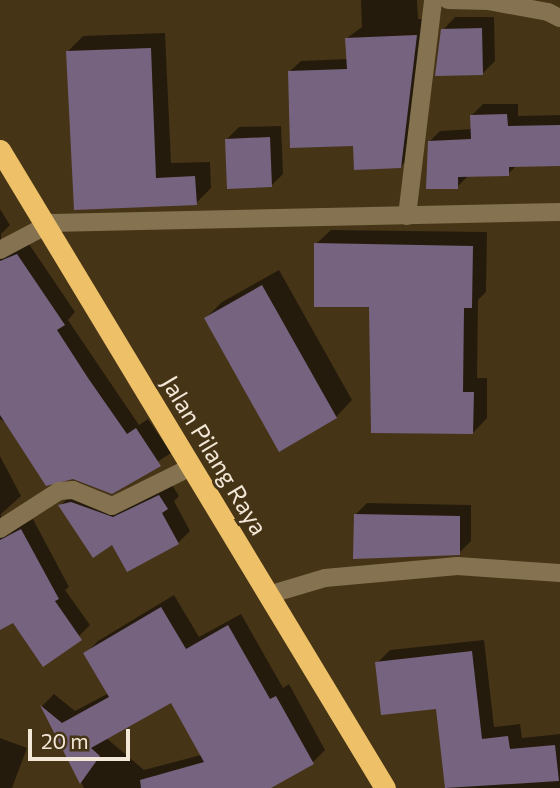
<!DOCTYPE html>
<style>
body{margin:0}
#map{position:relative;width:560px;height:788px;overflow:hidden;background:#463417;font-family:Commissioner,sans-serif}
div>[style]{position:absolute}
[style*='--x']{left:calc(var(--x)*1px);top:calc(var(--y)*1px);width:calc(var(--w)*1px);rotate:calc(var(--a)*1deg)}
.shadow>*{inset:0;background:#0007}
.building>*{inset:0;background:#766380}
.minor>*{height:18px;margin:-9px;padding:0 9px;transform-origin:9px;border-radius:9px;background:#847250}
.highway>*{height:21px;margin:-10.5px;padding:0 10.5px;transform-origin:10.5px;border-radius:10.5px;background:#eec168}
span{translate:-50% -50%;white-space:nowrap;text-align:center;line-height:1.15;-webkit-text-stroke:6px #463417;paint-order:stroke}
.street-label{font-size:24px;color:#f3e8d8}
.scale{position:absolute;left:28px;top:729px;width:102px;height:32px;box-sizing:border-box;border:4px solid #f3e8d8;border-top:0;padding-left:9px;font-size:21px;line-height:24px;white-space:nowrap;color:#f3e8d8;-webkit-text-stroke:5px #463417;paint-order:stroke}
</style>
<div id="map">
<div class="shadow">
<div style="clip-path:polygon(361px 0,417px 0,418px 19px,429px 19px,412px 155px,401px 166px,355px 144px,289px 72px,301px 61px,348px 59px,347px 38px,362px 27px)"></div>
<div style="clip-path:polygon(455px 17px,494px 17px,495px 61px,483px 73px,443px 30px)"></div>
<div style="clip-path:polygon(165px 33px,171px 163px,210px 162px,211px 188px,196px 203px,76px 208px,68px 51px,83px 36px)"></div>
<div style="clip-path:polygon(483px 104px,518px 104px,518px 116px,560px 115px,560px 164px,517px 165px,508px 174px,468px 176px,457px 187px,429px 142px,440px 131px,473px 129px,472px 115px)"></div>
<div style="clip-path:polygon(281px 126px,283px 174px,271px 186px,227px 139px,239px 127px)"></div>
<div style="clip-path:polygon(0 209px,10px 225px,1px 234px,1px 245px,29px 244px,75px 312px,68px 320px,99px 366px,139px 425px,148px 419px,171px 453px,111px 492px,0 419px)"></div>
<div style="clip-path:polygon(331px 230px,487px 232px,486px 292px,478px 300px,477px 378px,487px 378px,487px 418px,473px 433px,316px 244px)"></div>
<div style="clip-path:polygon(279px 270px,352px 400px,336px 417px,206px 318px,222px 302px)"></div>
<div style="clip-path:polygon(0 456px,21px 496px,1px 514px,1px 523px,13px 530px,33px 519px,69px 587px,65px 590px,90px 625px,79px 636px,13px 621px,0 628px)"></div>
<div style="clip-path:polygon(172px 485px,179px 496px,174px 501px,190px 531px,178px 543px,113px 543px,61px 505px,72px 493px,126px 506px)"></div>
<div style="clip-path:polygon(367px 503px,471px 505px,471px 541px,459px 553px,355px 515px)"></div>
<div style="clip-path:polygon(evenodd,174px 595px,199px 637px,241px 614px,283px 688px,289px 684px,325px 750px,312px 763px,267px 788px,84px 788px,42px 706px,54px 694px,75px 711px,109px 693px,85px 654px,98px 641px,174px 595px,171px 701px,201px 755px,144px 770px,105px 737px,171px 701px)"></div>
<div style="clip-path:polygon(484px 640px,494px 727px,520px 724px,522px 738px,560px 734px,560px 788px,447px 788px,438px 707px,377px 663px,390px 650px)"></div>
<div style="clip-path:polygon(0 738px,27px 748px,12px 788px,0 788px)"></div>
</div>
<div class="building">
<div style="clip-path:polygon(482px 28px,483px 75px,435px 76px,441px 29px)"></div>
<div style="clip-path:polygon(417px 35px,401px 168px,354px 170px,353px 146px,290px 148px,288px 71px,347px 69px,345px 38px)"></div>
<div style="clip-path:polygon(151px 48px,156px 178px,195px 176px,197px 205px,74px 210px,66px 51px)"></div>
<div style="clip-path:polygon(507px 114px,508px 126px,560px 125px,560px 166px,509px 167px,509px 176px,458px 177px,458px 189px,426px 189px,428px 141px,471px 139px,470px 115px)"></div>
<div style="clip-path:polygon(270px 137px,272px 187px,227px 189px,225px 139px)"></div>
<div style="clip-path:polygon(314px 243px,473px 246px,472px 308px,464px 308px,463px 392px,474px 392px,473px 434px,371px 433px,369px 307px,314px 307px)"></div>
<div style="clip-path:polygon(17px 254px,65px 325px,57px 330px,88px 378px,127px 434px,136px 428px,161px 466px,112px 494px,73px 479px,46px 486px,0 415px,0 261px)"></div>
<div style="clip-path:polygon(262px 285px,337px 418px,279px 452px,204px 318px)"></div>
<div style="clip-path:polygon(159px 495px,168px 509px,162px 513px,179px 544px,127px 572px,112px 545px,93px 558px,58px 505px,71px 502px,113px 517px)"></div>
<div style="clip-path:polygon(354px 514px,460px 516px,460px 555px,353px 559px)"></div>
<div style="clip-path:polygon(21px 529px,59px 599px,55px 601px,82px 640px,43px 667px,13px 623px,0 630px,0 540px)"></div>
<div style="clip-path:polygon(161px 607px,186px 649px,228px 625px,270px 699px,276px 696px,314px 764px,271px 788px,141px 788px,140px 780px,204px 762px,171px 703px,91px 748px,100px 756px,80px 784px,40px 705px,62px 723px,109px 697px,83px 653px)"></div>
<div style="clip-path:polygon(472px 651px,482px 739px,508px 736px,510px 749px,555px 745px,559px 781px,445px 788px,436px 709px,381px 715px,375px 662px)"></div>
</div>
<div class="minor">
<div style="--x:448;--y:0;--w:40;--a:1.4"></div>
<div style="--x:488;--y:1;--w:61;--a:10.4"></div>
<div style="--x:548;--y:12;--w:13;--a:27"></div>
<div style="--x:407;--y:216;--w:218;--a:-83.1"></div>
<div style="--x:0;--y:250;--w:58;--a:-27.9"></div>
<div style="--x:51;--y:223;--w:509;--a:-1.24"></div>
<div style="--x:0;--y:529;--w:70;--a:-32.8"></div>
<div style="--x:59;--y:491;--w:14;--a:-4"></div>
<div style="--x:73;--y:490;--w:42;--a:22.3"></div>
<div style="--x:112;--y:506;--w:88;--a:-26.3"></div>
<div style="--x:268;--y:595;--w:59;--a:-16.6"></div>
<div style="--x:325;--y:578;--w:133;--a:-5.2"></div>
<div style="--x:457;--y:566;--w:103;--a:3.9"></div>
</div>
<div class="highway">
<div style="--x:0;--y:150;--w:745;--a:58.89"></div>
</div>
<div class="street-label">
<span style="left:215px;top:455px;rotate:59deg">Jalan Pilang Raya</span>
</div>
<div class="scale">20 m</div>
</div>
